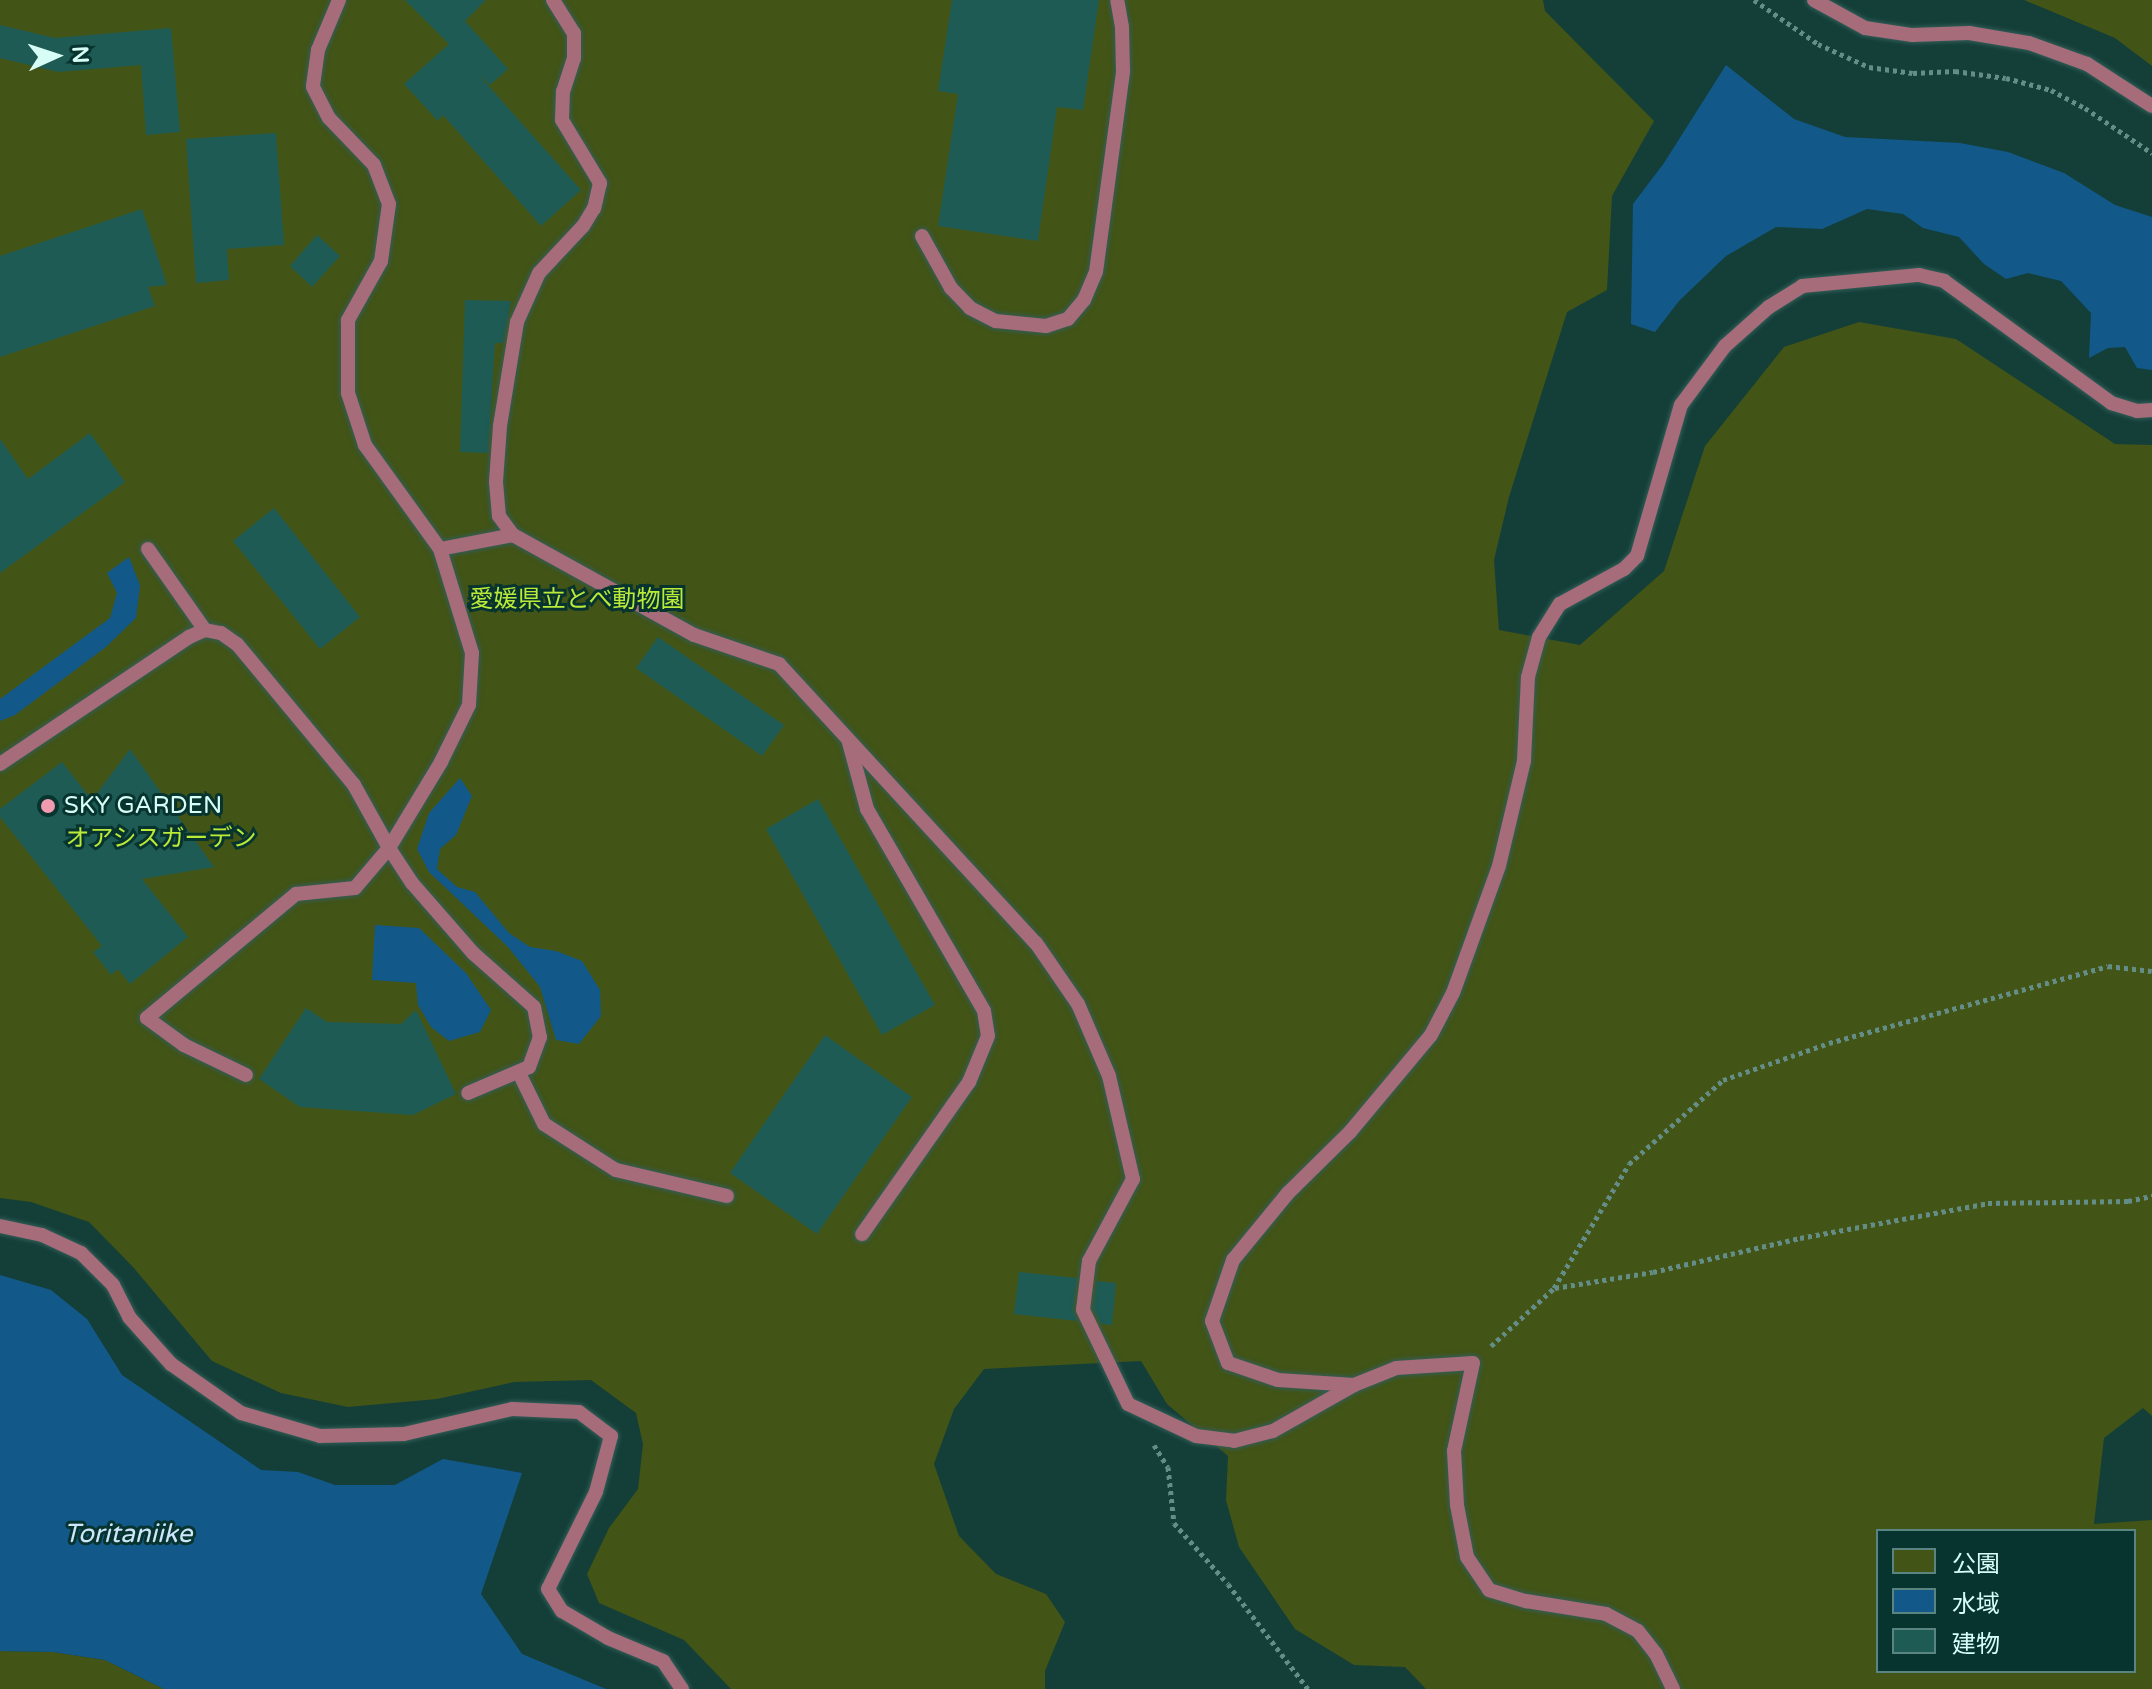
<!DOCTYPE html>
<meta charset="utf-8">
<style>
body{margin:0}
#map{position:relative;width:2152px;height:1689px;overflow:hidden;background:#143f39;font-family:"Varela Round","Noto Sans JP",sans-serif}
div>[style]{position:absolute}
[style*='--x']{left:calc(var(--x)*1px);top:calc(var(--y)*1px);width:calc(var(--w)*1px);rotate:calc(var(--a)*1deg)}
.green>*{inset:0;background:#425416}
.water>*{inset:0;background:#125989}
.building>*{inset:0;background:#1e5b54}
.path>*{height:5px;margin-top:-2.5px;transform-origin:0;background:repeating-linear-gradient(90deg,#658d87 0 4px,transparent 0 8px)}
.roads{filter:drop-shadow(0 0 2px #335d57) drop-shadow(0 0 2px #335d57)}
.service>*{height:14px;margin:-7px;padding:0 7px;transform-origin:7px;border-radius:7px;background:#a66c7a}
.dots>*{width:22px;height:22px;translate:-50% -50%;box-sizing:border-box;border:4px solid #07342f;border-radius:50%}
span{translate:-50% -50%;white-space:nowrap;text-align:center;line-height:1.15;-webkit-text-stroke:6px #07342f;paint-order:stroke}
.park-label{font-size:24px;color:#bbea39}
.poi-label{font-size:24px;color:#d7fdf7}
.left{translate:0 -50%;text-align:left}
.water-label{font-size:26px;color:#cde6fc;font-style:italic}
.legend{position:absolute;left:1876px;top:1529px;width:260px;height:144px;box-sizing:border-box;background:#07342f;border:2px solid #5a847f;margin:0;padding:10px 14px;list-style:none;font-size:24px;color:#d7fdf7}
.legend li{display:flex;align-items:center;gap:16px;height:40px}
.legend b{width:40px;border:2px solid #5a847f}
.north{position:absolute;left:16px;top:16px;width:80px;height:80px;-webkit-text-stroke:6px #07342f;paint-order:stroke;rotate:87deg;font-size:22px;font-weight:700;line-height:32px;text-align:center;color:#d7fdf7}
.north::after{content:'';display:block;margin:auto;width:28px;height:36px;background:#d7fdf7;clip-path:polygon(50% 0,100% 100%,50% 72%,0 100%)}
</style>
<div id="map">
<div class="green">
<div style="clip-path:polygon(evenodd,0 0,1543px 0,1545px 11px,1654px 121px,1612px 196px,1607px 290px,1567px 312px,1509px 497px,1494px 560px,1499px 630px,1580px 645px,1664px 571px,1705px 446px,1784px 347px,1859px 322px,1956px 339px,2115px 444px,2152px 445px,2152px 1416px,2143px 1408px,2104px 1438px,2094px 1524px,2152px 1520px,2152px 1689px,1426px 1689px,1405px 1667px,1354px 1665px,1295px 1629px,1239px 1547px,1226px 1500px,1228px 1456px,1167px 1404px,1141px 1361px,984px 1369px,954px 1409px,934px 1464px,959px 1536px,996px 1574px,1046px 1594px,1065px 1622px,1045px 1671px,1045px 1689px,731px 1689px,684px 1640px,599px 1603px,587px 1574px,609px 1528px,638px 1489px,643px 1444px,636px 1413px,591px 1380px,514px 1382px,437px 1399px,348px 1407px,281px 1393px,212px 1361px,133px 1267px,89px 1222px,31px 1202px,0 1198px,0 0,1878px 1531px,2134px 1531px,2134px 1671px,1878px 1671px,1878px 1531px)"></div>
<div style="clip-path:polygon(2024px 0,2152px 0,2152px 66px,2115px 38px)"></div>
<div style="clip-path:polygon(0 1651px,53px 1652px,105px 1660px,164px 1689px,0 1689px)"></div>
</div>
<div class="water">
<div style="clip-path:polygon(1726px 65px,1794px 119px,1845px 137px,1960px 143px,2008px 152px,2064px 173px,2115px 205px,2152px 217px,2152px 370px,2137px 368px,2125px 347px,2108px 348px,2089px 358px,2091px 313px,2061px 281px,2028px 273px,2006px 279px,1984px 264px,1959px 237px,1923px 228px,1903px 214px,1867px 209px,1822px 229px,1776px 227px,1726px 256px,1679px 301px,1655px 332px,1631px 324px,1633px 204px,1664px 163px)"></div>
<div style="clip-path:polygon(129px 557px,140px 585px,136px 618px,106px 647px,15px 715px,0 721px,0 699px,110px 618px,117px 593px,107px 573px)"></div>
<div style="clip-path:polygon(460px 778px,472px 796px,456px 835px,440px 849px,437px 869px,457px 887px,475px 892px,509px 933px,530px 947px,556px 951px,582px 961px,600px 990px,601px 1016px,579px 1044px,556px 1040px,540px 987px,508px 947px,429px 872px,417px 849px,429px 813px)"></div>
<div style="clip-path:polygon(375px 925px,419px 928px,466px 973px,491px 1010px,480px 1032px,449px 1041px,431px 1027px,418px 1005px,416px 983px,372px 980px)"></div>
<div style="clip-path:polygon(0 1275px,51px 1290px,87px 1319px,122px 1375px,261px 1470px,298px 1472px,335px 1485px,395px 1485px,443px 1459px,522px 1473px,481px 1594px,522px 1654px,606px 1689px,164px 1689px,105px 1660px,53px 1652px,0 1651px)"></div>
</div>
<div class="building">
<div style="clip-path:polygon(405px 0,486px 0,465px 21px,508px 69px,490px 85px,479px 75px,581px 190px,541px 226px,443px 115px,438px 121px,404px 84px,449px 44px)"></div>
<div style="clip-path:polygon(952px 0,1099px 0,1083px 110px,1057px 107px,1038px 241px,938px 226px,958px 94px,938px 91px)"></div>
<div style="clip-path:polygon(0 25px,55px 38px,171px 28px,180px 132px,146px 135px,141px 65px,58px 72px,0 58px)"></div>
<div style="clip-path:polygon(276px 133px,284px 245px,227px 249px,229px 280px,196px 283px,186px 139px)"></div>
<div style="clip-path:polygon(142px 209px,167px 285px,148px 287px,155px 306px,0 357px,0 256px)"></div>
<div style="clip-path:polygon(317px 235px,340px 256px,312px 287px,290px 266px)"></div>
<div style="clip-path:polygon(465px 300px,511px 301px,503px 343px,495px 343px,488px 453px,460px 452px)"></div>
<div style="clip-path:polygon(90px 433px,125px 482px,0 573px,0 439px,28px 479px)"></div>
<div style="clip-path:polygon(274px 508px,360px 617px,320px 649px,233px 541px)"></div>
<div style="clip-path:polygon(658px 637px,784px 725px,762px 756px,636px 668px)"></div>
<div style="clip-path:polygon(130px 749px,214px 867px,142px 879px,188px 937px,130px 984px,118px 969px,111px 975px,93px 952px,102px 946px,0 817px,0 809px,62px 762px,92px 800px)"></div>
<div style="clip-path:polygon(818px 799px,935px 1005px,882px 1035px,766px 829px)"></div>
<div style="clip-path:polygon(306px 1008px,327px 1022px,401px 1024px,416px 1010px,456px 1094px,413px 1115px,300px 1107px,259px 1079px)"></div>
<div style="clip-path:polygon(825px 1035px,912px 1097px,817px 1234px,730px 1173px)"></div>
<div style="clip-path:polygon(1019px 1272px,1077px 1278px,1073px 1309px,1077px 1321px,1014px 1314px)"></div>
<div style="clip-path:polygon(1097px 1281px,1116px 1283px,1112px 1325px,1101px 1324px,1093px 1308px)"></div>
</div>
<div class="path">
<div style="--x:1754;--y:0;--w:78;--a:34.5"></div>
<div style="--x:1818;--y:44;--w:56;--a:24.3"></div>
<div style="--x:1869;--y:67;--w:44;--a:7.8"></div>
<div style="--x:1913;--y:73;--w:42;--a:-2.7"></div>
<div style="--x:1955;--y:71;--w:51;--a:7.8"></div>
<div style="--x:2006;--y:78;--w:47;--a:14.9"></div>
<div style="--x:2051;--y:90;--w:38;--a:28"></div>
<div style="--x:2085;--y:108;--w:81;--a:33.9"></div>
<div style="--x:1555;--y:1288;--w:99;--a:-9.3"></div>
<div style="--x:1653;--y:1272;--w:151;--a:-13"></div>
<div style="--x:1800;--y:1238;--w:191;--a:-10.5"></div>
<div style="--x:1988;--y:1203;--w:140;--a:-0.8"></div>
<div style="--x:2128;--y:1201;--w:25;--a:-12"></div>
<div style="--x:1491;--y:1346;--w:86;--a:-42.6"></div>
<div style="--x:1554;--y:1288;--w:145;--a:-58.8"></div>
<div style="--x:1629;--y:1164;--w:126;--a:-41.8"></div>
<div style="--x:1723;--y:1080;--w:112;--a:-19.2"></div>
<div style="--x:1829;--y:1043;--w:289;--a:-15.4"></div>
<div style="--x:2108;--y:966;--w:44;--a:6.5"></div>
<div style="--x:1154;--y:1445;--w:26;--a:58"></div>
<div style="--x:1168;--y:1467;--w:56;--a:83.9"></div>
<div style="--x:1174;--y:1523;--w:81;--a:48.5"></div>
<div style="--x:1228;--y:1584;--w:132;--a:52.7"></div>
</div>
<div class="roads">
<div class="service">
<div style="--x:339;--y:0;--w:54;--a:112.8"></div>
<div style="--x:318;--y:50;--w:37;--a:98"></div>
<div style="--x:313;--y:87;--w:35;--a:63"></div>
<div style="--x:329;--y:118;--w:65;--a:46.2"></div>
<div style="--x:374;--y:165;--w:42;--a:69"></div>
<div style="--x:389;--y:204;--w:58;--a:98"></div>
<div style="--x:381;--y:261;--w:68;--a:119.2"></div>
<div style="--x:348;--y:320;--w:73;--a:90"></div>
<div style="--x:348;--y:393;--w:55;--a:71.9"></div>
<div style="--x:365;--y:445;--w:128;--a:54.2"></div>
<div style="--x:440;--y:549;--w:109;--a:72.9"></div>
<div style="--x:472;--y:653;--w:52;--a:93.3"></div>
<div style="--x:469;--y:705;--w:64;--a:116.2"></div>
<div style="--x:441;--y:762;--w:100;--a:121.2"></div>
<div style="--x:553;--y:0;--w:39;--a:58"></div>
<div style="--x:574;--y:33;--w:25;--a:90"></div>
<div style="--x:574;--y:58;--w:35;--a:108"></div>
<div style="--x:563;--y:91;--w:29;--a:92"></div>
<div style="--x:562;--y:120;--w:74;--a:58.9"></div>
<div style="--x:600;--y:183;--w:26;--a:103"></div>
<div style="--x:594;--y:208;--w:21;--a:121"></div>
<div style="--x:583;--y:226;--w:64;--a:133.1"></div>
<div style="--x:539;--y:273;--w:54;--a:114.2"></div>
<div style="--x:517;--y:322;--w:105;--a:99.3"></div>
<div style="--x:500;--y:426;--w:56;--a:94.1"></div>
<div style="--x:496;--y:482;--w:34;--a:85"></div>
<div style="--x:499;--y:516;--w:24;--a:54"></div>
<div style="--x:513;--y:535;--w:207;--a:28.9"></div>
<div style="--x:694;--y:635;--w:90;--a:18.8"></div>
<div style="--x:779;--y:664;--w:379;--a:47.4"></div>
<div style="--x:1036;--y:943;--w:74;--a:55.5"></div>
<div style="--x:1078;--y:1004;--w:78;--a:66.7"></div>
<div style="--x:1109;--y:1076;--w:106;--a:76.9"></div>
<div style="--x:1133;--y:1179;--w:93;--a:118.2"></div>
<div style="--x:1089;--y:1261;--w:49;--a:97"></div>
<div style="--x:1083;--y:1310;--w:104;--a:64.4"></div>
<div style="--x:1128;--y:1404;--w:75;--a:25.2"></div>
<div style="--x:1196;--y:1436;--w:38;--a:7"></div>
<div style="--x:1234;--y:1441;--w:40;--a:-14.4"></div>
<div style="--x:1273;--y:1431;--w:93;--a:-29.6"></div>
<div style="--x:1354;--y:1385;--w:45;--a:-22"></div>
<div style="--x:1396;--y:1368;--w:77;--a:-3.7"></div>
<div style="--x:1473;--y:1363;--w:90;--a:102.2"></div>
<div style="--x:1454;--y:1451;--w:54;--a:86.8"></div>
<div style="--x:1457;--y:1505;--w:53;--a:79.1"></div>
<div style="--x:1467;--y:1557;--w:40;--a:56"></div>
<div style="--x:1489;--y:1590;--w:39;--a:17"></div>
<div style="--x:1526;--y:1601;--w:81;--a:9.2"></div>
<div style="--x:1606;--y:1614;--w:36;--a:28"></div>
<div style="--x:1638;--y:1631;--w:29;--a:52"></div>
<div style="--x:1656;--y:1654;--w:39;--a:64"></div>
<div style="--x:1814;--y:0;--w:58;--a:28.8"></div>
<div style="--x:1865;--y:28;--w:48;--a:8.5"></div>
<div style="--x:1912;--y:35;--w:57;--a:-2"></div>
<div style="--x:1969;--y:33;--w:61;--a:9.5"></div>
<div style="--x:2029;--y:43;--w:62;--a:19.9"></div>
<div style="--x:2087;--y:64;--w:77;--a:32.9"></div>
<div style="--x:922;--y:236;--w:60;--a:60.9"></div>
<div style="--x:951;--y:288;--w:28;--a:46"></div>
<div style="--x:970;--y:308;--w:29;--a:27"></div>
<div style="--x:996;--y:321;--w:50;--a:5.7"></div>
<div style="--x:1046;--y:326;--w:23;--a:-18"></div>
<div style="--x:1068;--y:319;--w:25;--a:-50"></div>
<div style="--x:1084;--y:300;--w:30;--a:-67"></div>
<div style="--x:1096;--y:272;--w:203;--a:-82.3"></div>
<div style="--x:1123;--y:71;--w:44;--a:-91.3"></div>
<div style="--x:1122;--y:27;--w:27;--a:-100"></div>
<div style="--x:148;--y:549;--w:99;--a:54.9"></div>
<div style="--x:440;--y:549;--w:74;--a:-10.9"></div>
<div style="--x:848;--y:739;--w:73;--a:74.8"></div>
<div style="--x:867;--y:809;--w:233;--a:59.9"></div>
<div style="--x:984;--y:1011;--w:25;--a:81"></div>
<div style="--x:988;--y:1036;--w:50;--a:112.4"></div>
<div style="--x:969;--y:1082;--w:186;--a:125.1"></div>
<div style="--x:0;--y:764;--w:228;--a:-33.9"></div>
<div style="--x:189;--y:637;--w:17;--a:-24"></div>
<div style="--x:205;--y:630;--w:16;--a:11"></div>
<div style="--x:221;--y:633;--w:19;--a:35"></div>
<div style="--x:237;--y:644;--w:183;--a:50.3"></div>
<div style="--x:354;--y:785;--w:72;--a:60.9"></div>
<div style="--x:519;--y:1073;--w:57;--a:63.9"></div>
<div style="--x:544;--y:1124;--w:85;--a:32.6"></div>
<div style="--x:616;--y:1170;--w:114;--a:13.2"></div>
<div style="--x:246;--y:1075;--w:69;--a:-154.2"></div>
<div style="--x:184;--y:1045;--w:46;--a:-143.9"></div>
<div style="--x:147;--y:1018;--w:194;--a:-39.8"></div>
<div style="--x:296;--y:894;--w:59;--a:-5.8"></div>
<div style="--x:355;--y:888;--w:52;--a:-49.6"></div>
<div style="--x:389;--y:848;--w:42;--a:56.7"></div>
<div style="--x:412;--y:883;--w:93;--a:48.9"></div>
<div style="--x:473;--y:953;--w:81;--a:41.5"></div>
<div style="--x:534;--y:1007;--w:31;--a:79"></div>
<div style="--x:540;--y:1037;--w:32;--a:110"></div>
<div style="--x:529;--y:1067;--w:66;--a:156.9"></div>
<div style="--x:0;--y:1226;--w:43;--a:12.1"></div>
<div style="--x:42;--y:1235;--w:43;--a:24.8"></div>
<div style="--x:81;--y:1253;--w:45;--a:45"></div>
<div style="--x:113;--y:1285;--w:36;--a:63"></div>
<div style="--x:129;--y:1317;--w:63;--a:48.2"></div>
<div style="--x:171;--y:1364;--w:85;--a:35"></div>
<div style="--x:241;--y:1413;--w:82;--a:16.2"></div>
<div style="--x:320;--y:1436;--w:84;--a:-1.4"></div>
<div style="--x:404;--y:1434;--w:111;--a:-13"></div>
<div style="--x:512;--y:1409;--w:67;--a:2.6"></div>
<div style="--x:579;--y:1412;--w:40;--a:37"></div>
<div style="--x:611;--y:1436;--w:58;--a:105"></div>
<div style="--x:596;--y:1492;--w:108;--a:116.3"></div>
<div style="--x:548;--y:1589;--w:26;--a:58"></div>
<div style="--x:562;--y:1611;--w:53;--a:30.4"></div>
<div style="--x:608;--y:1638;--w:60;--a:22.7"></div>
<div style="--x:663;--y:1661;--w:34;--a:56"></div>
<div style="--x:1354;--y:1385;--w:76;--a:-176.2"></div>
<div style="--x:1278;--y:1380;--w:53;--a:-161.2"></div>
<div style="--x:1228;--y:1363;--w:45;--a:-110.9"></div>
<div style="--x:1212;--y:1321;--w:65;--a:-71"></div>
<div style="--x:1233;--y:1260;--w:87;--a:-50.6"></div>
<div style="--x:1288;--y:1193;--w:87;--a:-44.5"></div>
<div style="--x:1350;--y:1132;--w:126;--a:-50.1"></div>
<div style="--x:1431;--y:1035;--w:47;--a:-62.4"></div>
<div style="--x:1453;--y:993;--w:135;--a:-70.1"></div>
<div style="--x:1499;--y:866;--w:108;--a:-76.6"></div>
<div style="--x:1524;--y:761;--w:84;--a:-87.3"></div>
<div style="--x:1528;--y:677;--w:41;--a:-74.6"></div>
<div style="--x:1539;--y:637;--w:39;--a:-58"></div>
<div style="--x:1560;--y:604;--w:73;--a:-28.7"></div>
<div style="--x:1624;--y:569;--w:18;--a:-45"></div>
<div style="--x:1637;--y:556;--w:157;--a:-73.8"></div>
<div style="--x:1681;--y:405;--w:74;--a:-53.3"></div>
<div style="--x:1725;--y:346;--w:59;--a:-41.6"></div>
<div style="--x:1769;--y:307;--w:39;--a:-32"></div>
<div style="--x:1802;--y:286;--w:118;--a:-5.4"></div>
<div style="--x:1919;--y:275;--w:26;--a:13"></div>
<div style="--x:1944;--y:281;--w:207;--a:36.1"></div>
<div style="--x:2111;--y:403;--w:27;--a:17"></div>
<div style="--x:2137;--y:411;--w:15;--a:-4"></div>
</div>
</div>
<div class="dots">
<div style="left:48px;top:806px;background:#f29aaf"></div>
</div>
<div class="park-label">
<span style="left:577px;top:600px">愛媛県立とべ動物園</span>
<span style="left:161px;top:839px">オアシスガーデン</span>
</div>
<div class="poi-label">
<span class="left" style="left:64px;top:806px">SKY GARDEN</span>
</div>
<div class="water-label">
<span style="left:128px;top:1534px">Toritaniike</span>
</div>
<ul class="legend">
<li><b style="height:22px;background:#425416"></b>公園</li>
<li><b style="height:22px;background:#125989"></b>水域</li>
<li><b style="height:22px;background:#1e5b54"></b>建物</li>
</ul>
<div class="north">N</div>
</div>
